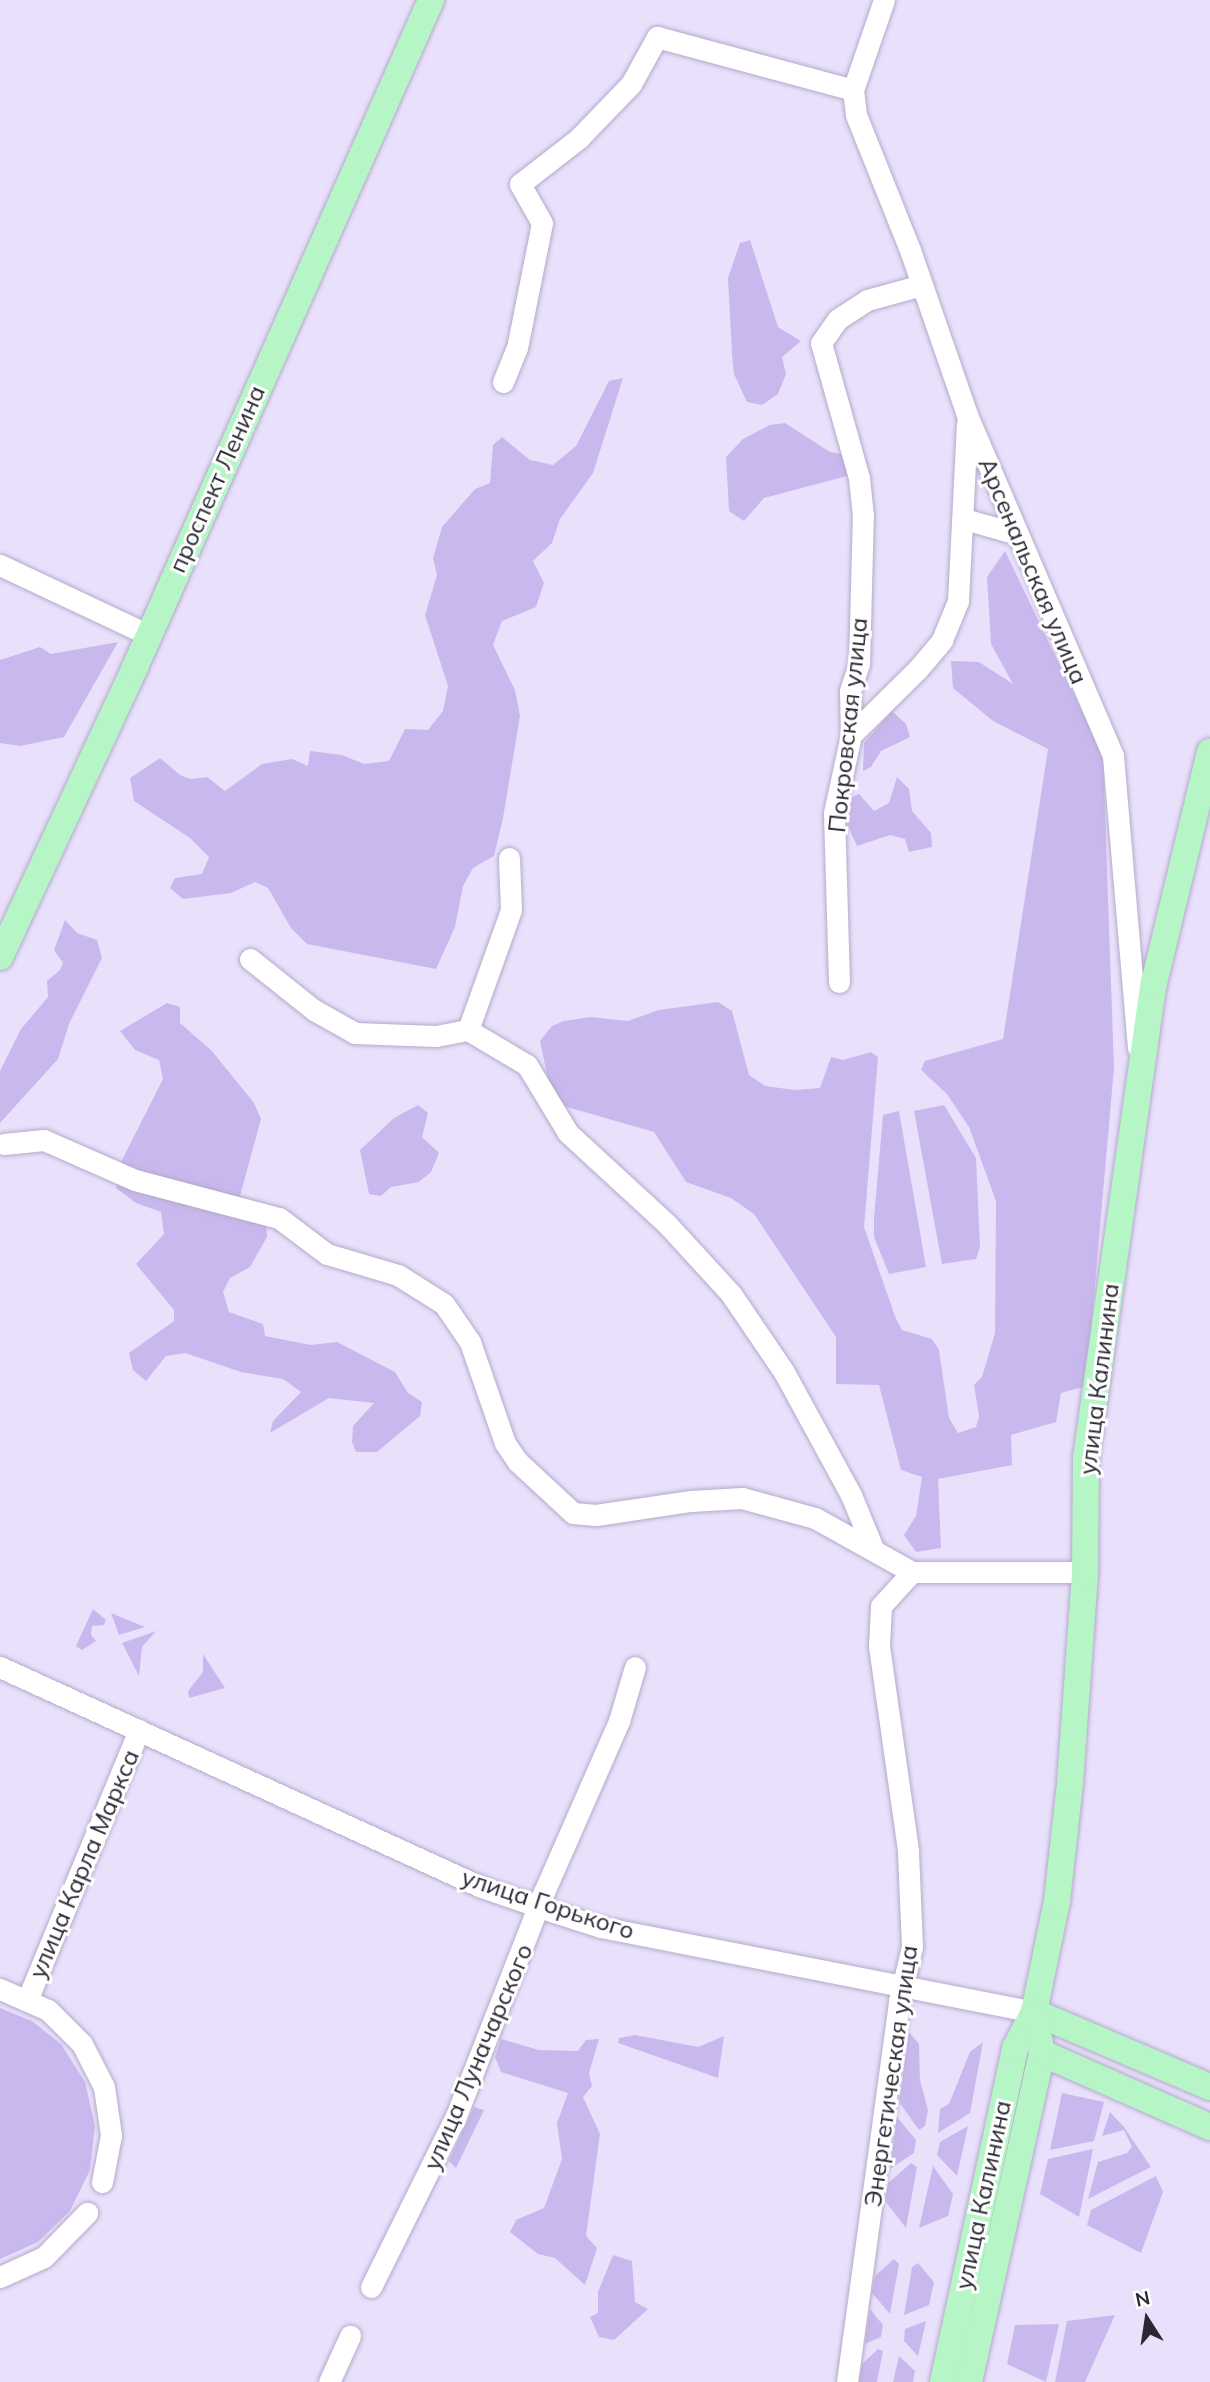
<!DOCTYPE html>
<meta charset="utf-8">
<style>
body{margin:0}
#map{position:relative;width:1210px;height:2382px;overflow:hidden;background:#e9e1fc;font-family:Mulish,sans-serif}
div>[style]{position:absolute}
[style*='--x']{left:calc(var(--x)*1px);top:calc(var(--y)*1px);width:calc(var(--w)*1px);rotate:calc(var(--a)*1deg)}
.green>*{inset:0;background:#c9b8ed}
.roads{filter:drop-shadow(0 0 2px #b5aacb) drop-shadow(0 0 2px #b5aacb)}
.minor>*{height:21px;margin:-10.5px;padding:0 10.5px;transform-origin:10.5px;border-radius:10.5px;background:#fff}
.major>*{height:26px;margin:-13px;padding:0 13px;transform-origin:13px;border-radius:13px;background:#b5f5c6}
span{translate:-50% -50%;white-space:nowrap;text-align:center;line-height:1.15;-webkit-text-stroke:6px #fff;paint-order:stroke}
.street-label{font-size:24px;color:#2b2733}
.north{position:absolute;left:1112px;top:2284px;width:70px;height:70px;-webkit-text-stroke:5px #fff;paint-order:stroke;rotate:348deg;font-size:19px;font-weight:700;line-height:28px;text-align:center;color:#2b2733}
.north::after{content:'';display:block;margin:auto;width:24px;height:32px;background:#2b2733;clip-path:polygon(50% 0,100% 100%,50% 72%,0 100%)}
</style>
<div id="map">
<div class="green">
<div style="clip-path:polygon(750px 240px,778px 327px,801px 341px,782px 357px,786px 374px,778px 394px,762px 405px,747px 402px,734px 374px,732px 354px,728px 278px,740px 243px)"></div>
<div style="clip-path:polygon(623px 378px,593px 473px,560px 519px,552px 543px,533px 561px,544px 583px,536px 607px,502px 621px,493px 645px,515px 690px,520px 716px,503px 818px,494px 856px,473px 868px,463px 886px,455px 927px,436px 969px,307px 944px,291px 928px,268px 888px,255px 882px,231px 893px,183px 899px,170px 888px,175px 878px,202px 874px,209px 857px,190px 838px,134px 801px,130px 778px,160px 758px,180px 775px,191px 779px,207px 777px,225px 791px,262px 764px,292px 759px,308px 766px,310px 751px,342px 755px,364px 764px,389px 761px,405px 729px,428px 730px,443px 711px,448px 686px,425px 615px,437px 575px,433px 558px,442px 527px,475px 489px,490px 483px,493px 445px,502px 437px,530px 460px,553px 465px,576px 446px,609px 381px)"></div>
<div style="clip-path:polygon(785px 423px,830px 452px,847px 455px,851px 475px,764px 498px,744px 521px,729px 511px,726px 457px,743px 439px,770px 425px)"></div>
<div style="clip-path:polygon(1005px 551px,1103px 755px,1114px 1068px,1086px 1386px,1061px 1393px,1056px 1422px,1011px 1435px,1012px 1465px,938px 1479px,941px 1548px,916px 1552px,904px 1535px,916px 1516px,922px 1477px,901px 1470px,879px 1385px,836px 1384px,836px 1337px,754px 1214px,731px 1198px,686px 1182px,654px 1132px,553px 1103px,540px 1041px,552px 1026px,564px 1021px,590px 1017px,628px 1021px,659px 1010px,718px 1002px,732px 1011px,749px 1075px,765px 1086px,795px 1090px,820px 1088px,831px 1057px,843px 1060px,871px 1052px,878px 1057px,864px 1227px,896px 1319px,902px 1330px,932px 1339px,939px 1350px,949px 1418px,958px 1433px,976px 1427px,979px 1416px,974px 1385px,982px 1377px,995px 1333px,996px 1201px,969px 1127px,947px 1094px,921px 1070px,925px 1061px,1003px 1039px,1048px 749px,993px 721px,953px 688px,951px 661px,979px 662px,1013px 684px,991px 644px,987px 577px)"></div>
<div style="clip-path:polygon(118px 642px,64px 737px,20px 746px,0 743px,0 660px,40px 647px,51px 654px)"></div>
<div style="clip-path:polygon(892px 711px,906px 724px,910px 737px,881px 751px,871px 767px,863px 771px,864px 743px)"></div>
<div style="clip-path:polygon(897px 777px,909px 789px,912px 811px,931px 833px,932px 847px,909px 852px,905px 839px,890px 835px,857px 846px,845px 820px,852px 797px,859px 794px,874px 811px,889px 803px)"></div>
<div style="clip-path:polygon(65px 920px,77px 933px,97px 940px,102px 958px,69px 1024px,58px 1059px,0 1123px,0 1071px,21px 1029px,48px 997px,47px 981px,60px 970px,63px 963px,54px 950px)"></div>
<div style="clip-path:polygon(167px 1003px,180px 1007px,180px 1023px,212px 1051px,254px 1103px,261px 1119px,240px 1196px,266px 1223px,267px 1237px,250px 1267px,230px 1278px,223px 1292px,229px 1312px,263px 1324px,265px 1336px,311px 1345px,337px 1342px,395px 1372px,408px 1393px,422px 1402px,420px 1416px,377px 1452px,356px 1452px,352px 1442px,353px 1426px,374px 1403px,329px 1398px,270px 1433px,273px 1421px,301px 1392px,283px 1379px,241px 1372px,185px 1353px,166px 1356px,146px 1381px,133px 1370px,129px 1353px,174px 1321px,174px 1310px,136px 1264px,164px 1234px,161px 1212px,136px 1203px,116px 1188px,122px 1160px,163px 1079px,159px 1060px,135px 1050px,120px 1031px)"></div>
<div style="clip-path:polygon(418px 1105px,428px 1113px,422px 1137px,439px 1153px,431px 1172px,419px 1182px,391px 1187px,381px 1196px,369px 1194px,360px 1150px,394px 1118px)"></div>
<div style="clip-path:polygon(944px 1105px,976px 1158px,980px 1247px,976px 1259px,942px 1264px,914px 1111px)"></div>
<div style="clip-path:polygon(899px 1111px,926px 1267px,889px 1274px,874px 1237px,874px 1218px,883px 1115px)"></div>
<div style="clip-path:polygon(93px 1609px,106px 1620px,104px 1625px,92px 1626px,91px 1635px,96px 1641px,82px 1650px,76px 1646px)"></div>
<div style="clip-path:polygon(111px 1613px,145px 1627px,119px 1635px)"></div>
<div style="clip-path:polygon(156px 1631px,142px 1647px,139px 1676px,122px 1643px)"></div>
<div style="clip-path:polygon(203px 1654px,225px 1688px,189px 1698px,188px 1691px,203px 1672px)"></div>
<div style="clip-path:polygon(0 2008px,32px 2021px,61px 2044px,85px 2082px,95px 2126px,90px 2170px,70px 2211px,38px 2242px,0 2259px)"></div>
<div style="clip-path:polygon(909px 2032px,919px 2044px,920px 2080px,928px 2110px,925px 2126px,919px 2130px,899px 2102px)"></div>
<div style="clip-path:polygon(635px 2035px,698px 2047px,724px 2036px,718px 2078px,618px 2043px,619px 2038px)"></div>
<div style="clip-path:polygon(501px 2039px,539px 2050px,578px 2051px,586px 2040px,599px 2039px,589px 2073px,592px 2086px,583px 2097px,600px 2134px,586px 2236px,597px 2248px,585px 2285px,555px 2258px,538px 2254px,510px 2232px,516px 2220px,544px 2208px,562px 2159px,557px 2123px,568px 2093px,501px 2072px,495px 2057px)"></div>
<div style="clip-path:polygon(983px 2042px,970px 2113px,938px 2133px,940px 2109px,949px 2104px,970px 2052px)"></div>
<div style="clip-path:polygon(1062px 2093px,1104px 2102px,1094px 2141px,1050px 2150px)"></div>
<div style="clip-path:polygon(474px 2107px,484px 2110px,456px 2168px,449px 2161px)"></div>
<div style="clip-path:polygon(1110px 2112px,1124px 2127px,1151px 2167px,1088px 2199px,1098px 2162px,1127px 2153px,1132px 2147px,1124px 2130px,1102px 2136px)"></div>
<div style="clip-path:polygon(897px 2117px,916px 2140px,914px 2153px,890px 2169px)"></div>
<div style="clip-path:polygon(968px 2126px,957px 2176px,937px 2155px,940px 2142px)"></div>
<div style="clip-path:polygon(1093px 2149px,1079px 2217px,1040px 2194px,1048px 2159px)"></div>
<div style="clip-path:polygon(911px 2163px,917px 2167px,906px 2228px,885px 2201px,888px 2183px)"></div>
<div style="clip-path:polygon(933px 2166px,953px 2194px,948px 2216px,919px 2228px)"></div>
<div style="clip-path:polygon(1156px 2176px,1163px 2192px,1141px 2253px,1087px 2225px,1091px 2210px)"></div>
<div style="clip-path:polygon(613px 2255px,632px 2261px,635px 2302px,648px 2309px,614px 2340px,599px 2337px,590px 2317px,598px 2313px,598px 2292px)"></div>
<div style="clip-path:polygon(894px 2259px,899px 2264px,890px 2314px,872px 2293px,875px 2276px)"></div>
<div style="clip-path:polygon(918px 2263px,934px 2282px,929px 2305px,904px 2315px,912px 2267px)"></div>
<div style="clip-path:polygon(870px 2309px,883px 2325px,881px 2337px,865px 2344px)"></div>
<div style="clip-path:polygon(1115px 2315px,1085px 2382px,1055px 2382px,1067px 2321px)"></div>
<div style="clip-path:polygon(926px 2321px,918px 2356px,904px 2341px,905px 2329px)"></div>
<div style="clip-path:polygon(1059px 2324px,1046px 2382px,1007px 2364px,1015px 2325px)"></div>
<div style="clip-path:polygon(878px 2349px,883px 2351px,877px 2382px,859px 2382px,862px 2364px)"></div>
<div style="clip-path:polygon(899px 2356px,915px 2371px,913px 2382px,893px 2382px)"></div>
</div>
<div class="roads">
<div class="minor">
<div style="--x:853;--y:90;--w:25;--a:83"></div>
<div style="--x:856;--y:115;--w:145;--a:68.2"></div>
<div style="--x:910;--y:250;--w:175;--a:70.9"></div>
<div style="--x:967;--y:415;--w:371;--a:66.8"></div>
<div style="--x:1113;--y:756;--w:293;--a:85.1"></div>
<div style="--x:853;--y:90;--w:95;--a:-71"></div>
<div style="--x:503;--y:382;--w:37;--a:-68"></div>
<div style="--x:517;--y:348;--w:127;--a:-78.7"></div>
<div style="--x:542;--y:223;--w:45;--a:-119.4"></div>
<div style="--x:520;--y:184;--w:75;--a:-37.9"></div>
<div style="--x:579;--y:138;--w:75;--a:-46.1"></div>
<div style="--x:631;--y:84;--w:54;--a:-61"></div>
<div style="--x:657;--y:37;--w:203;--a:15.1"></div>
<div style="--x:964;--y:519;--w:55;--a:15.8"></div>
<div style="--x:0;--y:565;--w:165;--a:25.2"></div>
<div style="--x:851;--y:735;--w:94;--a:-44.6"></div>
<div style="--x:918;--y:669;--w:38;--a:-50"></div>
<div style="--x:942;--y:640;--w:42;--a:-67.7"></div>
<div style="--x:958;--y:601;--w:177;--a:-87.1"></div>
<div style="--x:250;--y:959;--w:82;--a:38.6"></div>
<div style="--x:314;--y:1010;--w:47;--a:29.3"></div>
<div style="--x:355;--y:1033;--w:81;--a:2.1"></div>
<div style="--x:436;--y:1036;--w:33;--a:-11"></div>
<div style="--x:468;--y:1030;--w:69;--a:30.7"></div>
<div style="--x:527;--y:1065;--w:79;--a:58.9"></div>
<div style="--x:568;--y:1133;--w:133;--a:42.6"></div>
<div style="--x:666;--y:1223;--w:96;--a:47.5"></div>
<div style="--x:731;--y:1294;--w:94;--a:55.8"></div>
<div style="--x:784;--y:1372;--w:140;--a:61.4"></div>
<div style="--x:851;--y:1495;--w:55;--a:67.6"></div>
<div style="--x:839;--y:982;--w:169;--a:-91.7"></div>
<div style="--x:834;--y:813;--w:80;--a:-77.7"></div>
<div style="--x:851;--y:735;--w:44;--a:-91.3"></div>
<div style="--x:850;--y:691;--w:28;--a:-72"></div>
<div style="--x:859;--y:664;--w:148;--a:-88.5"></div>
<div style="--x:863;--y:516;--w:38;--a:-96"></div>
<div style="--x:859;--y:478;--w:140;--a:-105.7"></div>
<div style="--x:821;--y:343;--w:29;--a:-55"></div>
<div style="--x:838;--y:319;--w:35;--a:-33"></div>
<div style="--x:867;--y:300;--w:57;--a:-15.3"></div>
<div style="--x:468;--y:1030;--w:127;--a:-70.3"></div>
<div style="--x:511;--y:910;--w:52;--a:-92.2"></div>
<div style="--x:4;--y:1144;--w:40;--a:-5.7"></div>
<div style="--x:44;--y:1140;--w:99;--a:23.7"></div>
<div style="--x:135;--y:1180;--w:149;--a:14.8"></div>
<div style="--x:279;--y:1218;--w:60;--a:36.9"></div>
<div style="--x:327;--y:1254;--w:74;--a:16.5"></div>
<div style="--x:398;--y:1275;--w:54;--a:32.2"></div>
<div style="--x:444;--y:1304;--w:46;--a:55.6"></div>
<div style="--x:470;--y:1342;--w:107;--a:70.9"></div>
<div style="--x:505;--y:1443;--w:23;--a:56"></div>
<div style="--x:518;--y:1462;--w:75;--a:42.8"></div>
<div style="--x:573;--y:1513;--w:23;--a:5"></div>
<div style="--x:596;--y:1515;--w:96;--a:-8.4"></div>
<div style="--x:691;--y:1501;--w:51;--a:-3.4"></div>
<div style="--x:742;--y:1498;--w:76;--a:15.3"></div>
<div style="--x:815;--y:1518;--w:111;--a:29.1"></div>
<div style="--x:912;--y:1572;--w:173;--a:0"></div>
<div style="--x:0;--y:1667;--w:527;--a:24.57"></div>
<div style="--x:479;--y:1886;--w:79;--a:19.1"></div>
<div style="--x:554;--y:1912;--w:49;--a:17.7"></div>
<div style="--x:601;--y:1927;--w:441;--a:11.1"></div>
<div style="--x:0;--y:1989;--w:52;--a:23.6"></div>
<div style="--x:48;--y:2010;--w:48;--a:45"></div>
<div style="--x:82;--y:2044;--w:48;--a:62.9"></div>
<div style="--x:104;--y:2087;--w:49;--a:81.7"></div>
<div style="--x:111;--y:2135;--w:48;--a:100.8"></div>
<div style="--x:28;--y:1998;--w:290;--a:-67.5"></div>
<div style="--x:0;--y:2277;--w:48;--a:-24.4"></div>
<div style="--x:44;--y:2257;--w:62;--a:-45.7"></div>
<div style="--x:371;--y:2287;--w:191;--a:-63.6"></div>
<div style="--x:456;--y:2116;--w:241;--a:-68.6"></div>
<div style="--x:544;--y:1892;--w:187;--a:-66.3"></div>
<div style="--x:619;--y:1721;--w:56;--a:-73.5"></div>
<div style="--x:329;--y:2382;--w:51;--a:-65.5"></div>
<div style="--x:847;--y:2382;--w:385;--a:-82.2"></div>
<div style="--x:899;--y:2001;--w:56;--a:-76.5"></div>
<div style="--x:912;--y:1947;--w:97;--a:-92.4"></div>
<div style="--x:908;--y:1850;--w:206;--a:-98.1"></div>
<div style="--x:879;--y:1646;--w:40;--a:-87.1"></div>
<div style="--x:881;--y:1606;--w:46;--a:-47.6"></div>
</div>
<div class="major">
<div style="--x:0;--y:957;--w:320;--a:-65"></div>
<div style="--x:135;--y:667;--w:730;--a:-66.07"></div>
<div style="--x:1034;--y:2012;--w:191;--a:23.1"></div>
<div style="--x:1042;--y:2053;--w:184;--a:23.8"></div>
<div style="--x:943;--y:2382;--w:342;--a:-77.8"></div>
<div style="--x:1015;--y:2048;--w:41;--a:-62.2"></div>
<div style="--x:1034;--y:2012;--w:113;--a:-78.3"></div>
<div style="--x:1057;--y:1901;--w:119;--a:-83.7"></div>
<div style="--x:1070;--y:1783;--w:212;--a:-85.9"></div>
<div style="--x:1085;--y:1572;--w:114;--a:-89.5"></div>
<div style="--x:1086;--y:1458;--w:480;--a:-81.9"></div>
<div style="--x:1154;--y:983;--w:238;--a:-76.4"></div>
<div style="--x:969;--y:2382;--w:337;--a:-77.5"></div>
<div style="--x:1042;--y:2053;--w:42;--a:-101"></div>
</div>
</div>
<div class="street-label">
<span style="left:217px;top:479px;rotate:-66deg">проспект Ленина</span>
<span style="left:1033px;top:571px;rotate:67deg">Арсенальская улица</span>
<span style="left:848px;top:725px;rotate:-84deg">Покровская улица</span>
<span style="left:1099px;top:1379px;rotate:-83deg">улица Калинина</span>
<span style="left:84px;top:1864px;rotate:-67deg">улица Карла Маркса</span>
<span style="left:548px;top:1904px;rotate:18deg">улица Горького</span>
<span style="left:478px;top:2057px;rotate:-67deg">улица Луначарского</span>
<span style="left:891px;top:2076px;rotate:-82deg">Энергетическая улица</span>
<span style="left:983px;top:2195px;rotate:-78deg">улица Калинина</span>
</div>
<div class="north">N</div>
</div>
